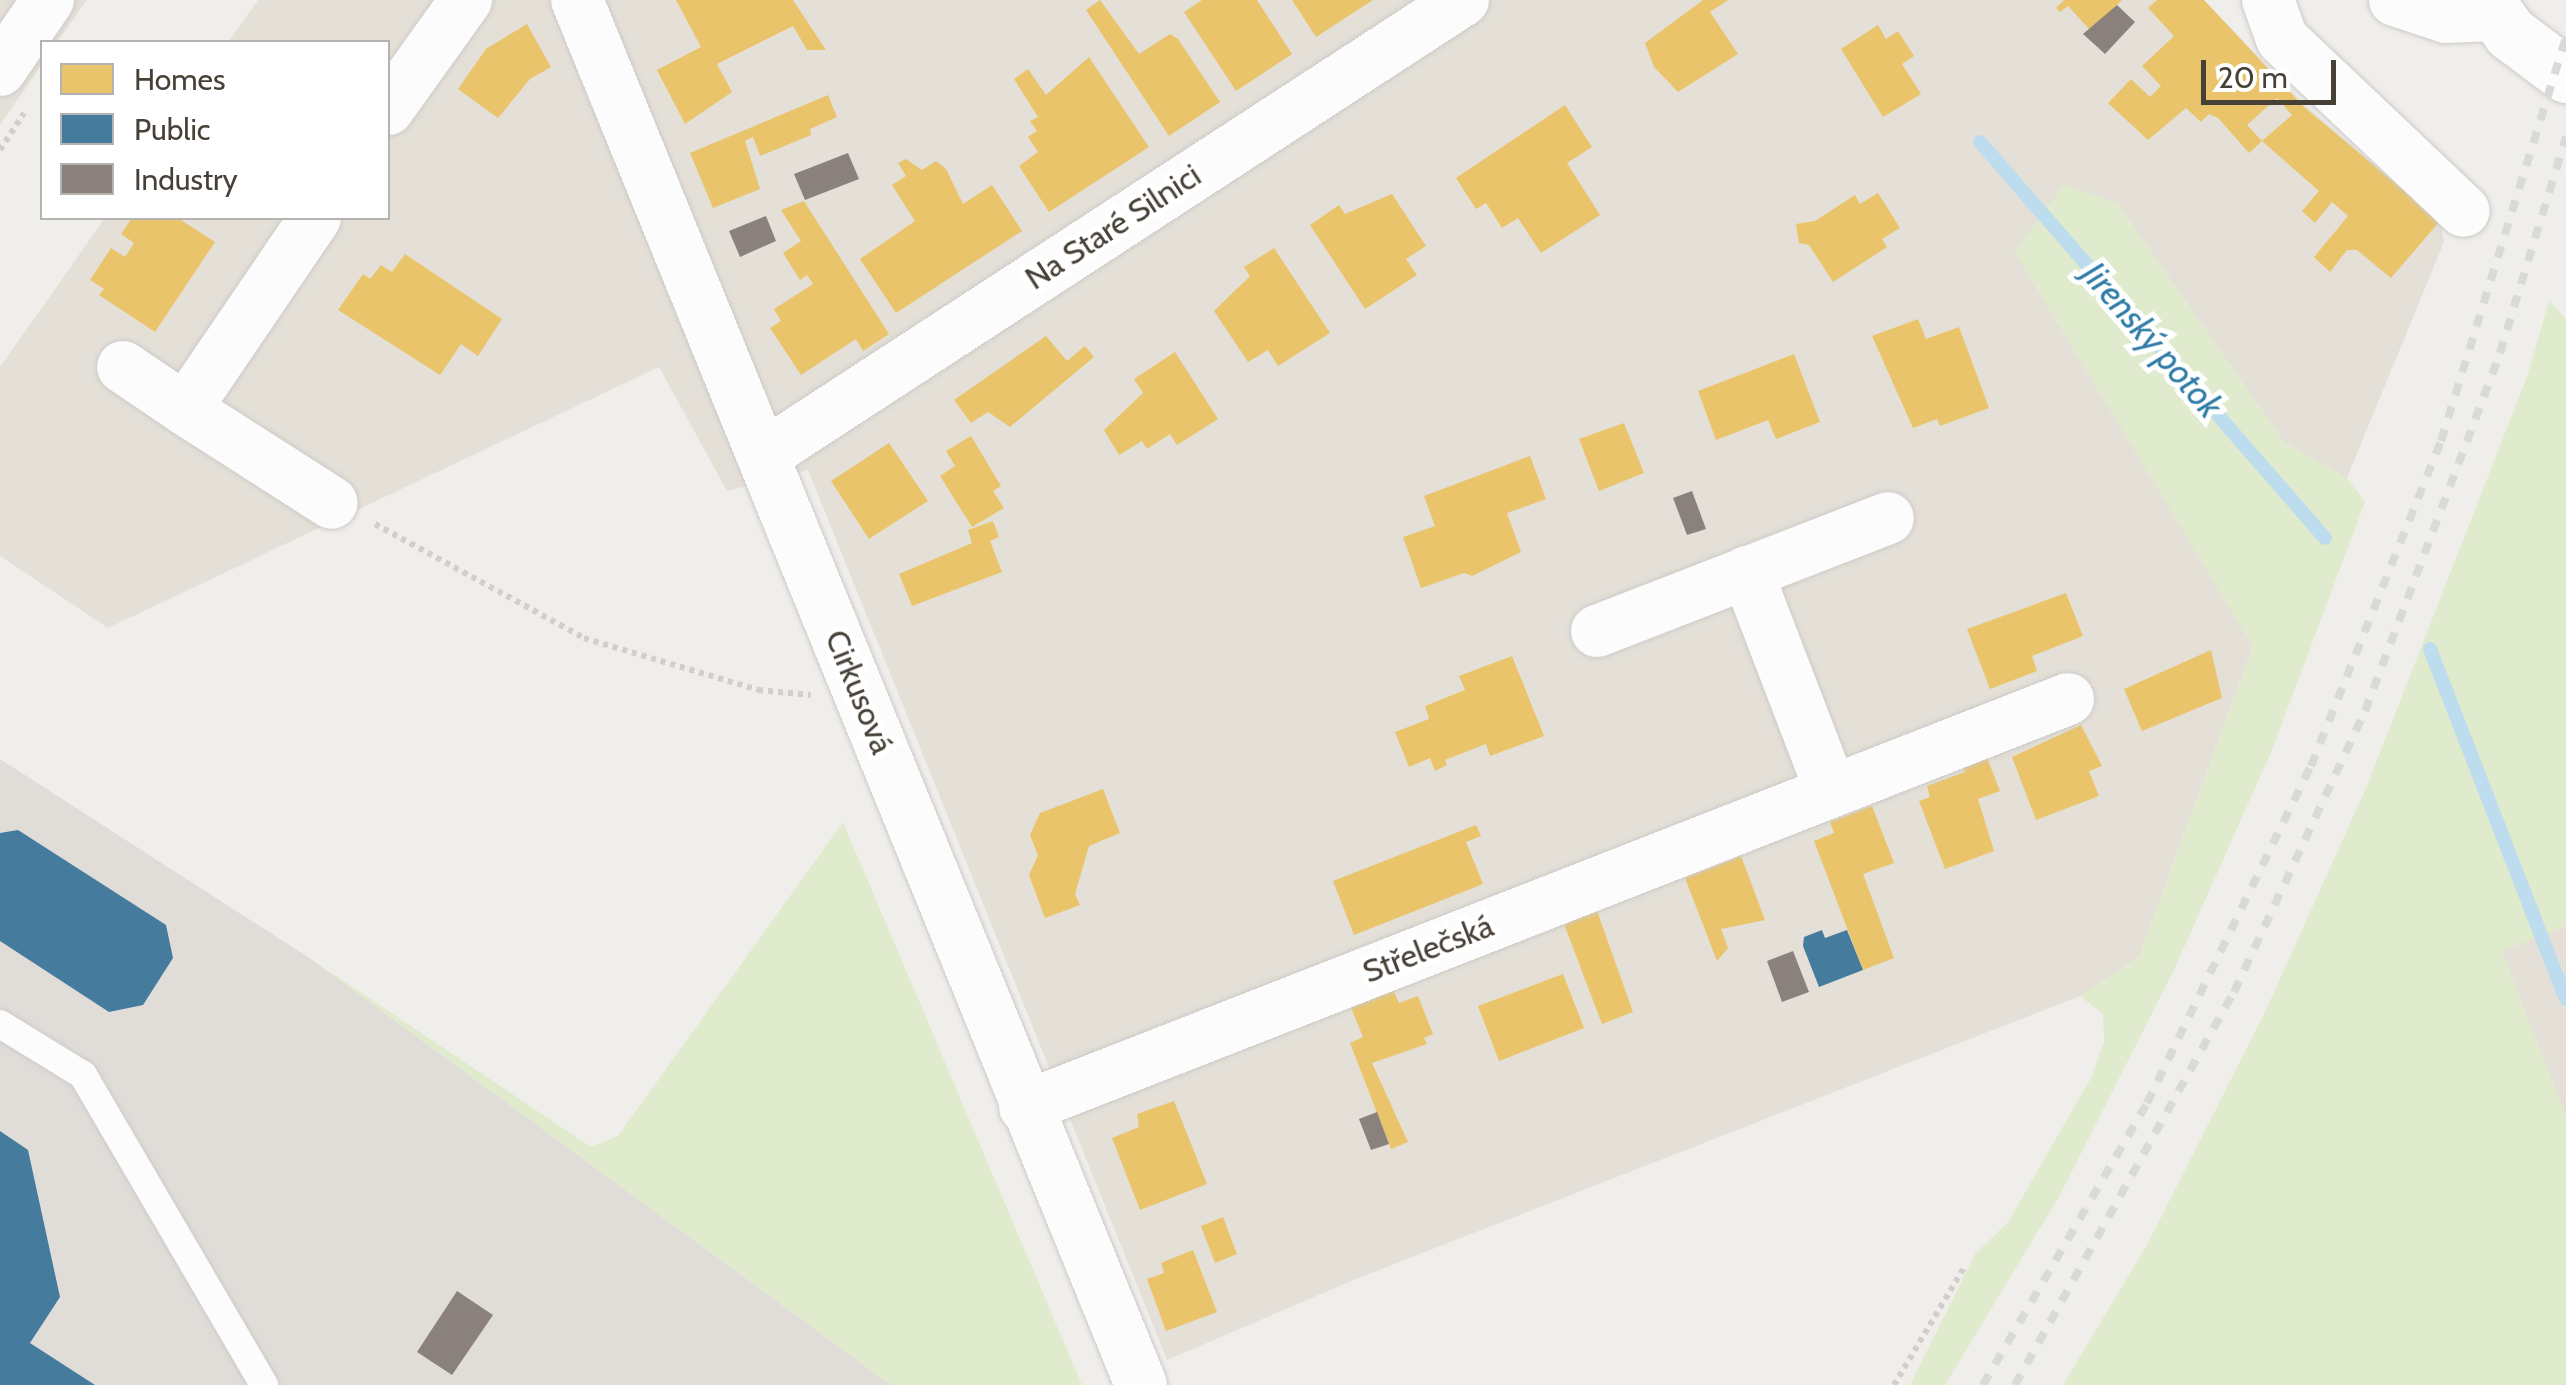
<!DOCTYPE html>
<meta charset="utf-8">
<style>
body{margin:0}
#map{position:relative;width:2566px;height:1385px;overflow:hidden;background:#f0eeeb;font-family:Cabin,sans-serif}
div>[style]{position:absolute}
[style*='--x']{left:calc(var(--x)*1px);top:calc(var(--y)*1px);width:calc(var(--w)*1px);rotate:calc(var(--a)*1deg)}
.residential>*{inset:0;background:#e4e0d8}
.industrial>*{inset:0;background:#e0ddd9}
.green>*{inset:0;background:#e0eacc}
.homes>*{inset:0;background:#e9c46a}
.public>*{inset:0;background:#457b9d}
.industry>*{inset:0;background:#8a817c}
.stream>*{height:14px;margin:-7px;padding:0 7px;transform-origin:7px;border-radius:7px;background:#bddced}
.path>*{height:6px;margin-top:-3px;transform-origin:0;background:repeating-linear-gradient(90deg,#d1cecc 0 5px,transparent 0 10px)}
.roads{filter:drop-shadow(0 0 2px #cdcac7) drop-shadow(0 0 2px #cdcac7)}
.service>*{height:28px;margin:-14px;padding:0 14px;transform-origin:14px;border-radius:14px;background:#fdfcfc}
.minor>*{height:52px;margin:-26px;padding:0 26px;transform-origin:26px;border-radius:26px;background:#fdfcfc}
.tertiary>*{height:55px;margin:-27.5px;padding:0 27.5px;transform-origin:27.5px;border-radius:27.5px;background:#fdfcfc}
.rail>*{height:8px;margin-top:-4px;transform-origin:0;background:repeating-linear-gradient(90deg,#d9d9d8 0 12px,transparent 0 24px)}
span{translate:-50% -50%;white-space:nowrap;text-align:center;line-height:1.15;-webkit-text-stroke:10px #fff;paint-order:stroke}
.street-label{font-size:32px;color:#474037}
.water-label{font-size:35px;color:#317da8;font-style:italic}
.legend{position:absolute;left:40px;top:40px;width:350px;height:180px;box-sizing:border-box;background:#fff;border:2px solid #b5b3af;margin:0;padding:12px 18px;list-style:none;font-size:30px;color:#474037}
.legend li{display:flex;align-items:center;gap:20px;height:50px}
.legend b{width:50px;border:2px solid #b5b3af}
.scale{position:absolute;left:2201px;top:60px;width:135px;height:45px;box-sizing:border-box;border:5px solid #474037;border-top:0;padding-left:12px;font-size:30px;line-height:35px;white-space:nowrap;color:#474037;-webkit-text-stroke:8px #fff;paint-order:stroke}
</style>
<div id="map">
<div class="residential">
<div style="clip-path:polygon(0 0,87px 0,57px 42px,42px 42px,42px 64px,0 125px)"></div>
<div style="clip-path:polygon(258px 0,2204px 0,2305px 105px,2440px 221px,2444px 242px,2347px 478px,2284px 442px,2117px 203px,2015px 252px,2253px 646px,2139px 957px,2080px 996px,1356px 1279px,1167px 1360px,808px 470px,727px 491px,659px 367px,108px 628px,0 556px,0 367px,105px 218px,388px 218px,388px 42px,228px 42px)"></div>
<div style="clip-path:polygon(2566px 926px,2566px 1117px,2501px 951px)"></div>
</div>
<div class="industrial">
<div style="clip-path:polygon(0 759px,311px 959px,891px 1385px,0 1385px)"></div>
</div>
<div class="green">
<div style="clip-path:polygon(2064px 184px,2117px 203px,2284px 442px,2347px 478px,2365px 502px,2272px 750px,2174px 970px,2060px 1195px,1945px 1385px,1910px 1385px,1975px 1254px,2008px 1222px,2091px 1078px,2104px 1042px,2103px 1014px,2080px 996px,2139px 957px,2253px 647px,2015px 252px)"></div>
<div style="clip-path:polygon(2549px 301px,2566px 319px,2566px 926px,2502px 951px,2566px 1117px,2566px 1385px,2063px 1385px,2148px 1243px,2265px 1012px,2366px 788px,2527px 377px)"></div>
<div style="clip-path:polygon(843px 822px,1082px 1385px,891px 1385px,311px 959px,591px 1147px,618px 1136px)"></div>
</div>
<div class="homes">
<div style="clip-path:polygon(676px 0,793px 0,826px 50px,807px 50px,793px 26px,717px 64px,732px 92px,685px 124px,657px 70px,701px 47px)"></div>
<div style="clip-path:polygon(1100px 0,1139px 54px,1170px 34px,1178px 39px,1220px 102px,1169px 136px,1086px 10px)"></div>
<div style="clip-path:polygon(1202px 0,1257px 0,1292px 54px,1236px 91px,1184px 12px)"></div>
<div style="clip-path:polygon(1292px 0,1373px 0,1316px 37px)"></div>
<div style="clip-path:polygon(1703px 0,1728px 0,1710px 12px,1738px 54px,1678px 92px,1654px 67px,1645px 43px)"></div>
<div style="clip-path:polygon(2064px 0,2122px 0,2090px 30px,2068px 6px,2060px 12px,2056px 8px)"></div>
<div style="clip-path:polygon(evenodd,2157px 0,2204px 0,2303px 106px,2440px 221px,2391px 278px,2357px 250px,2347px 250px,2330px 272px,2314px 257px,2348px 216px,2332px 202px,2315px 223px,2302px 211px,2319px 191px,2262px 141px,2249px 153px,2218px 118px,2209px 114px,2201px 122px,2186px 108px,2148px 140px,2108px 103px,2131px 79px,2150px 97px,2161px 86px,2142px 66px,2174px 36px,2148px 8px,2157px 0,2277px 98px,2292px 115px,2262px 141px,2247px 125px,2277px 98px)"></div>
<div style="clip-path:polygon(527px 24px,551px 67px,530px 79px,498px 118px,458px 89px,486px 49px)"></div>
<div style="clip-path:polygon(1878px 25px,1886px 39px,1898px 31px,1914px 56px,1902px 64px,1921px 94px,1883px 117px,1841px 49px)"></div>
<div style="clip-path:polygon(1089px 57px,1149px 147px,1049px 212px,1019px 166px,1038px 152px,1028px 137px,1037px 131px,1030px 121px,1038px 117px,1014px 79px,1028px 69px,1046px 95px)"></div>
<div style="clip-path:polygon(828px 95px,837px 117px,810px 129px,811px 135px,760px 156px,753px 137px,745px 141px,760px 189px,713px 208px,690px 153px)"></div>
<div style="clip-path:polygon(1565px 105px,1592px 147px,1567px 163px,1600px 215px,1541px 253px,1518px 218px,1502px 228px,1486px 203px,1476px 209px,1456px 178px)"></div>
<div style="clip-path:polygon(906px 159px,922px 170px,936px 161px,946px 169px,963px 204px,992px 185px,1022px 231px,896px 313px,860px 259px,915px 221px,892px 185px,906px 176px,898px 163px)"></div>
<div style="clip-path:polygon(1878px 193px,1900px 228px,1882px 239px,1887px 247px,1833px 282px,1809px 245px,1799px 243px,1796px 224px,1815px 221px,1855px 195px,1860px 204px)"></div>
<div style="clip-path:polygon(1392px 194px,1426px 246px,1406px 259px,1417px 275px,1365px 309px,1310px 225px,1339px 205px,1345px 214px)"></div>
<div style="clip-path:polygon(804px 201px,889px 334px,863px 351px,856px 339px,801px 375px,770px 328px,781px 321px,774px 309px,813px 284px,807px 275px,800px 280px,783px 253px,801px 241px,781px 210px)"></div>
<div style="clip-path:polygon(132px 218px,178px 218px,215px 242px,155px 332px,99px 295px,104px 289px,90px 280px,111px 248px,125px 257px,134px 243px,121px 234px)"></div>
<div style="clip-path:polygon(1274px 248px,1330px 333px,1278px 366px,1268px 350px,1248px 362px,1214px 311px,1250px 276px,1244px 267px)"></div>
<div style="clip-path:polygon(405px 254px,502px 319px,478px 356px,461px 344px,440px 375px,338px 310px,363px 274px,370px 279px,381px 265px,392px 272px)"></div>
<div style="clip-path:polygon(1918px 319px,1926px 339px,1959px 327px,1989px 408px,1940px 426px,1937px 419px,1913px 428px,1872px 336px)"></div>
<div style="clip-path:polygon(1046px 336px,1067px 361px,1085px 346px,1094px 357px,1010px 427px,988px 412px,971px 423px,954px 400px)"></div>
<div style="clip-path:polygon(1175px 352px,1218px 419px,1177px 445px,1170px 434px,1147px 449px,1142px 441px,1119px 455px,1104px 430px,1143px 393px,1134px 379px)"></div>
<div style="clip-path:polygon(1794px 354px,1820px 422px,1776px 439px,1768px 420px,1716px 440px,1698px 391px)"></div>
<div style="clip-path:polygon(1624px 423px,1644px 473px,1599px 491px,1579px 439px)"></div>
<div style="clip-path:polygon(971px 436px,1001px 486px,993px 491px,1004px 508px,972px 527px,940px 476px,955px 466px,946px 451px)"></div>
<div style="clip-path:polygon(889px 443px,928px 501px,869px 539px,831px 481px)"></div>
<div style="clip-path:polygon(1530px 456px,1546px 499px,1507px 513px,1521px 552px,1472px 576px,1464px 573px,1421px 588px,1403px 537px,1435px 526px,1424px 496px)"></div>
<div style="clip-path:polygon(993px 521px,999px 537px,990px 541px,1002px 572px,912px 606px,899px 574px,972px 543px,968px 530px)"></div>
<div style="clip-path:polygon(2066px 593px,2083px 636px,2032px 656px,2037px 671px,1990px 689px,1967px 629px)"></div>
<div style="clip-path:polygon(2211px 650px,2222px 698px,2142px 731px,2124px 689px)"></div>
<div style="clip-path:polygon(1512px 656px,1544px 736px,1490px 756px,1486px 744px,1445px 760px,1447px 765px,1435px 771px,1430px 758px,1409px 767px,1395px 732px,1429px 719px,1425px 706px,1465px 690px,1459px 676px)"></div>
<div style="clip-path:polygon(2081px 725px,2102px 766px,2089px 771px,2099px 796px,2036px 820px,2012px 757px)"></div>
<div style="clip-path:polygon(1984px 750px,2000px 791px,1978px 799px,1994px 851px,1945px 869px,1919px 801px,1930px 797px,1927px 786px,1965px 772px,1960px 759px)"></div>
<div style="clip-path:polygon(1103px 789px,1120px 833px,1089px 846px,1075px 894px,1080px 905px,1045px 918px,1029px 875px,1038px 855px,1030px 835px,1040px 813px)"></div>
<div style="clip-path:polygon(1872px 806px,1894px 863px,1863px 874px,1894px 958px,1863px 970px,1814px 841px,1834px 833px,1830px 822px)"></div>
<div style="clip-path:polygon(1476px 825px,1481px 836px,1466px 842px,1483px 884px,1354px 935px,1333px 881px)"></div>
<div style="clip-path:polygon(1741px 856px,1765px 920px,1721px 929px,1728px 948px,1717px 961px,1685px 878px)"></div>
<div style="clip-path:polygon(1597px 911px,1633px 1012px,1602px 1024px,1564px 924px)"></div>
<div style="clip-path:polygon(1563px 974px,1584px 1028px,1499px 1061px,1478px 1006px)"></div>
<div style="clip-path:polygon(1393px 990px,1399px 1003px,1418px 996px,1433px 1034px,1424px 1038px,1427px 1044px,1372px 1063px,1408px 1142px,1391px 1149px,1350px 1043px,1363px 1037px,1350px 1005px)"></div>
<div style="clip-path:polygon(1174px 1101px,1207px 1184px,1140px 1210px,1112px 1138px,1139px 1127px,1137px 1114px)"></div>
<div style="clip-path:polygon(1223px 1217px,1237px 1254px,1215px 1263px,1201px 1226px)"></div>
<div style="clip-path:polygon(1193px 1250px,1217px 1312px,1166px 1331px,1147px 1279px,1164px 1273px,1161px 1263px)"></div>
</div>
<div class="public">
<div style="clip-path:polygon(18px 830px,166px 925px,173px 958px,143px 1005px,109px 1012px,0 941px,0 833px)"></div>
<div style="clip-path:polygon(1822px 930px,1825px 938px,1847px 930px,1863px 970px,1819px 987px,1803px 946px,1804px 937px)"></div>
<div style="clip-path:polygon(0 1131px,28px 1150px,60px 1297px,30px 1343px,95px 1385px,0 1385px)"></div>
</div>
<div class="industry">
<div style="clip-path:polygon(2117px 5px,2135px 22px,2105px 54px,2083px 34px)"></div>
<div style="clip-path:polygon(848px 153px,859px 179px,805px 200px,794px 174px)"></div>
<div style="clip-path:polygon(766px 216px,776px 241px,740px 257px,729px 231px)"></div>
<div style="clip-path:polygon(1692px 491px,1706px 529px,1687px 535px,1673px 498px)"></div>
<div style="clip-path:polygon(1793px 951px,1809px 992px,1782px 1002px,1767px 961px)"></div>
<div style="clip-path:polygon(1377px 1112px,1389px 1144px,1371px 1150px,1359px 1119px)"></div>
<div style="clip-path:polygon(457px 1291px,493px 1315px,452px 1375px,417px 1352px)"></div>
</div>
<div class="stream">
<div style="--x:1980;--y:142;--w:525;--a:48.94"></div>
<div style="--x:2430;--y:649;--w:375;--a:68.8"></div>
</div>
<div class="path">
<div style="--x:0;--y:150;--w:44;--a:-57"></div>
<div style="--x:375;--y:524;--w:238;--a:28.6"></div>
<div style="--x:584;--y:638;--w:182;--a:16.6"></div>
<div style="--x:758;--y:690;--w:53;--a:5.4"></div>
<div style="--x:1894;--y:1385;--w:139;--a:-59.2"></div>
</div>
<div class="roads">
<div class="service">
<div style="--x:0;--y:1024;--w:97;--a:31.6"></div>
<div style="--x:83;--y:1075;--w:359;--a:59.7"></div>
</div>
<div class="minor">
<div style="--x:577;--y:0;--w:1495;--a:67.84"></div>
<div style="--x:2268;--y:0;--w:41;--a:70.3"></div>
<div style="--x:2282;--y:39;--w:250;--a:43.4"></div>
<div style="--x:2395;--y:0;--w:54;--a:18.4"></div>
<div style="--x:2446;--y:17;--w:47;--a:-2.4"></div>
<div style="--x:0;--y:70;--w:85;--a:-55.6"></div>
<div style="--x:388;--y:109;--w:134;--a:-54.4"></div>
<div style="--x:315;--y:218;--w:231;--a:124.2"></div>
<div style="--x:185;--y:409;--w:174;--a:32.6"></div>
<div style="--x:123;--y:367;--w:75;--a:34.1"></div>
<div style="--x:764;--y:455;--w:834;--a:-33.06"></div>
<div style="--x:1747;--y:572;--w:235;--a:69"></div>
<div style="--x:1597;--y:631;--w:312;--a:-21.2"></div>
<div style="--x:1025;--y:1107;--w:1120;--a:-21.36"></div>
</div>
<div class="tertiary">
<div style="--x:2486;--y:0;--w:41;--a:54"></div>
<div style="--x:2510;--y:33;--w:70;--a:36.9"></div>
</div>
</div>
<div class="rail">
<div style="--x:1983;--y:1385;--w:326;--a:-59.8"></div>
<div style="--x:2147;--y:1103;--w:375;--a:-64.1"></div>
<div style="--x:2311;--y:766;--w:350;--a:-68.2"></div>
<div style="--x:2441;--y:441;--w:423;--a:-72.8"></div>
<div style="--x:2015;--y:1385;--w:450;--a:-60.9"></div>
<div style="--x:2234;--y:992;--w:310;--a:-65"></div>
<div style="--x:2365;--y:711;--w:383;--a:-69.3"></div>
<div style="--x:2500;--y:353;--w:226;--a:-73"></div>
</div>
<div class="street-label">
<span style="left:1113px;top:227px;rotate:-33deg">Na Staré Silnici</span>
<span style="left:859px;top:692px;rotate:68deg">Cirkusová</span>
<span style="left:1428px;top:949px;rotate:-21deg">Střelečská</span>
</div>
<div class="water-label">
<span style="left:2152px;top:340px;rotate:49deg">Jirenský potok</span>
</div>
<ul class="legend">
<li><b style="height:28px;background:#e9c46a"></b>Homes</li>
<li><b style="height:28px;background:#457b9d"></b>Public</li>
<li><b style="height:28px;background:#8a817c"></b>Industry</li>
</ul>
<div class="scale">20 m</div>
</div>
